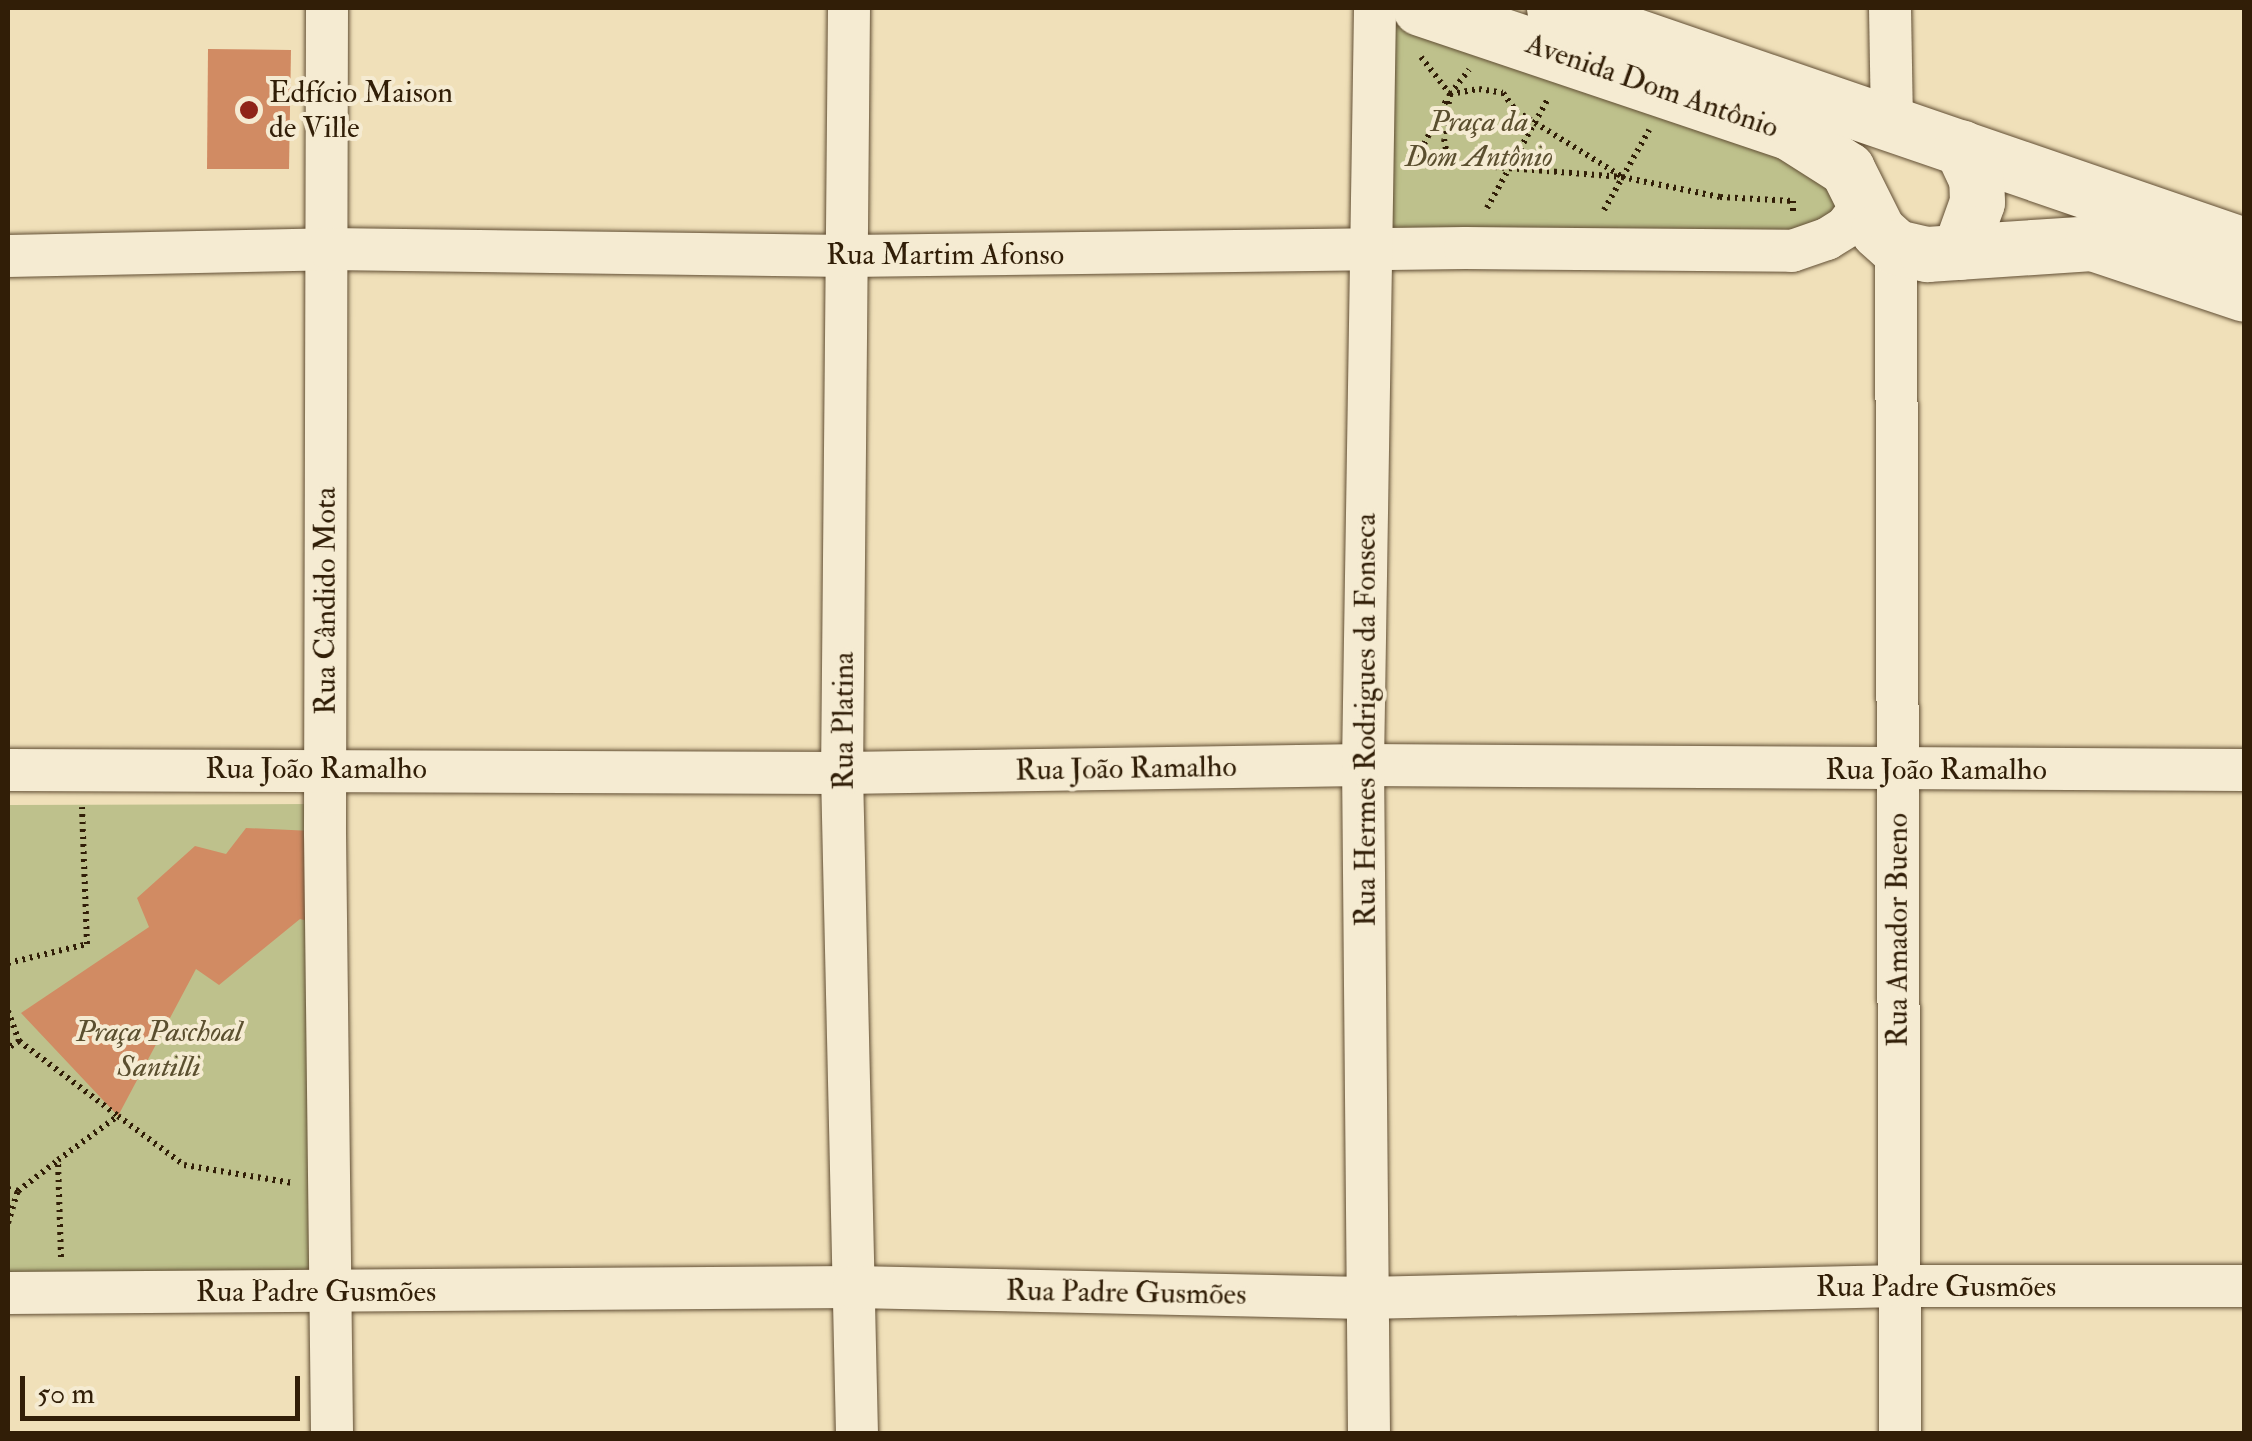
<!DOCTYPE html>
<meta charset="utf-8">
<style>
body{margin:0}
#map{position:relative;width:2252px;height:1441px;overflow:hidden;background:#f0e0b9;font-family:"IM FELL Double Pica",serif}
div>[style]{position:absolute}
[style*='--x']{left:calc(var(--x)*1px);top:calc(var(--y)*1px);width:calc(var(--w)*1px);rotate:calc(var(--a)*1deg)}
.green>*{inset:0;background:#bec18c}
.building>*{inset:0;background:#d18b63}
.path>*{height:6px;margin-top:-3px;transform-origin:0;background:repeating-linear-gradient(90deg,#311e07 0 2.5px,transparent 0 7.5px)}
.roads{filter:drop-shadow(0 0 2px #614e34) drop-shadow(0 0 2px #614e34)}
.minor>*{height:42px;margin:-21px;padding:0 21px;transform-origin:21px;border-radius:21px;background:#f5ebd2}
.secondary>*{height:55px;margin:-27.5px;padding:0 27.5px;transform-origin:27.5px;border-radius:27.5px;background:#f5ebd2}
.dots>*{width:28px;height:28px;translate:-50% -50%;box-sizing:border-box;border:5px solid #f5ebd2;border-radius:50%}
span{translate:-50% -50%;white-space:nowrap;text-align:center;line-height:1.15;-webkit-text-stroke:8px #f5ebd2;paint-order:stroke}
.street-label{font-size:30px;color:#311e07}
.poi-label{font-size:30px;color:#311e07}
.left{translate:0 -50%;text-align:left}
.park-label{font-size:30px;color:#5b4f2f;font-style:italic}
.frame{position:absolute;inset:0;border:10px solid #311e07;pointer-events:none}
.scale{position:absolute;left:20px;top:1376px;width:280px;height:45px;box-sizing:border-box;border:5px solid #311e07;border-top:0;padding-left:12px;font-size:30px;line-height:35px;white-space:nowrap;color:#311e07;-webkit-text-stroke:8px #f5ebd2;paint-order:stroke}
</style>
<div id="map">
<div class="green">
<div style="clip-path:polygon(1392px 18px,1719px 117px,1840px 197px,1834px 230px,1386px 230px)"></div>
<div style="clip-path:polygon(312px 804px,311px 1280px,8px 1279px,8px 805px)"></div>
</div>
<div class="building">
<div style="clip-path:polygon(208px 49px,291px 50px,289px 169px,207px 169px)"></div>
<div style="clip-path:polygon(246px 828px,312px 831px,312px 922px,300px 919px,219px 985px,196px 969px,118px 1116px,21px 1013px,149px 927px,137px 898px,195px 846px,226px 854px)"></div>
</div>
<div class="path">
<div style="--x:1421;--y:57;--w:47;--a:51.9"></div>
<div style="--x:1450;--y:94;--w:31;--a:-52"></div>
<div style="--x:1450;--y:94;--w:45;--a:97.6"></div>
<div style="--x:1444;--y:139;--w:16;--a:79"></div>
<div style="--x:1447;--y:155;--w:13;--a:42"></div>
<div style="--x:1457;--y:164;--w:166;--a:4.5"></div>
<div style="--x:1622;--y:177;--w:100;--a:11.5"></div>
<div style="--x:1720;--y:197;--w:73;--a:3.1"></div>
<div style="--x:1793;--y:201;--w:10;--a:90"></div>
<div style="--x:1450;--y:94;--w:29;--a:-10"></div>
<div style="--x:1479;--y:89;--w:24;--a:9"></div>
<div style="--x:1503;--y:93;--w:22;--a:54"></div>
<div style="--x:1516;--y:111;--w:123;--a:31.8"></div>
<div style="--x:1414;--y:164;--w:73;--a:-63.1"></div>
<div style="--x:1487;--y:208;--w:127;--a:-60.8"></div>
<div style="--x:1604;--y:210;--w:92;--a:-60.6"></div>
<div style="--x:8;--y:963;--w:81;--a:-13.5"></div>
<div style="--x:87;--y:944;--w:137;--a:-92.1"></div>
<div style="--x:8;--y:1011;--w:32;--a:70"></div>
<div style="--x:19;--y:1041;--w:13;--a:148"></div>
<div style="--x:19;--y:1041;--w:124;--a:37.1"></div>
<div style="--x:8;--y:1189;--w:10;--a:11"></div>
<div style="--x:18;--y:1191;--w:49;--a:-37.6"></div>
<div style="--x:8;--y:1223;--w:34;--a:-73"></div>
<div style="--x:61;--y:1257;--w:97;--a:-91.8"></div>
<div style="--x:58;--y:1160;--w:74;--a:-36.3"></div>
<div style="--x:118;--y:1116;--w:82;--a:36.6"></div>
<div style="--x:184;--y:1165;--w:110;--a:9.4"></div>
</div>
<div class="roads">
<div class="minor">
<div style="--x:327;--y:8;--w:825;--a:90.14"></div>
<div style="--x:325;--y:833;--w:601;--a:89.33"></div>
<div style="--x:849;--y:8;--w:765;--a:90.52"></div>
<div style="--x:842;--y:773;--w:661;--a:88.7"></div>
<div style="--x:1890;--y:8;--w:116;--a:89"></div>
<div style="--x:1896;--y:247;--w:1187;--a:89.81"></div>
<div style="--x:8;--y:256;--w:321;--a:-1.2"></div>
<div style="--x:329;--y:249;--w:519;--a:0.77"></div>
<div style="--x:848;--y:256;--w:617;--a:-0.74"></div>
<div style="--x:1465;--y:248;--w:327;--a:0.5"></div>
<div style="--x:1792;--y:251;--w:37;--a:-19"></div>
<div style="--x:1827;--y:239;--w:22;--a:-32"></div>
<div style="--x:1846;--y:227;--w:31;--a:-53"></div>
<div style="--x:8;--y:770;--w:834;--a:0.21"></div>
<div style="--x:842;--y:773;--w:521;--a:-0.88"></div>
<div style="--x:1363;--y:765;--w:881;--a:0.33"></div>
<div style="--x:8;--y:1293;--w:846;--a:-0.41"></div>
<div style="--x:854;--y:1287;--w:511;--a:1.23"></div>
<div style="--x:1365;--y:1298;--w:535;--a:-1.28"></div>
<div style="--x:1900;--y:1286;--w:344;--a:0"></div>
<div style="--x:1369;--y:1434;--w:669;--a:-90.51"></div>
<div style="--x:1363;--y:765;--w:757;--a:-89.09"></div>
</div>
<div class="secondary">
<div style="--x:1420;--y:8;--w:389;--a:18.6"></div>
<div style="--x:1789;--y:132;--w:69;--a:32.5"></div>
<div style="--x:1847;--y:169;--w:69;--a:63.4"></div>
<div style="--x:1878;--y:231;--w:24;--a:42"></div>
<div style="--x:1896;--y:247;--w:32;--a:13"></div>
<div style="--x:1927;--y:254;--w:165;--a:-3.8"></div>
<div style="--x:2092;--y:243;--w:160;--a:18.5"></div>
<div style="--x:1554;--y:8;--w:730;--a:18.96"></div>
<div style="--x:1959;--y:252;--w:53;--a:-70.2"></div>
<div style="--x:1977;--y:202;--w:23;--a:-92"></div>
<div style="--x:1976;--y:179;--w:35;--a:-115"></div>
</div>
</div>
<div class="dots">
<div style="left:249px;top:110px;background:#8f2418"></div>
</div>
<div class="street-label">
<span style="left:1652px;top:86px;rotate:19deg">Avenida Dom Antônio</span>
<span style="left:945px;top:255px">Rua Martim Afonso</span>
<span style="left:326px;top:601px;rotate:-90deg">Rua Cândido Mota</span>
<span style="left:1366px;top:720px;rotate:-90deg">Rua Hermes Rodrigues da Fonseca</span>
<span style="left:844px;top:721px;rotate:-90deg">Rua Platina</span>
<span style="left:316px;top:769px">Rua João Ramalho</span>
<span style="left:1126px;top:769px;rotate:-1deg">Rua João Ramalho</span>
<span style="left:1936px;top:770px">Rua João Ramalho</span>
<span style="left:1898px;top:930px;rotate:-90deg">Rua Amador Bueno</span>
<span style="left:1936px;top:1287px">Rua Padre Gusmões</span>
<span style="left:316px;top:1292px">Rua Padre Gusmões</span>
<span style="left:1126px;top:1293px;rotate:1deg">Rua Padre Gusmões</span>
</div>
<div class="poi-label">
<span class="left" style="left:269px;top:110px">Edfício Maison<br>de Ville</span>
</div>
<div class="park-label">
<span style="left:1479px;top:139px">Praça da<br>Dom Antônio</span>
<span style="left:159px;top:1049px">Praça Paschoal<br>Santilli</span>
</div>
<div class="frame"></div>
<div class="scale">50 m</div>
</div>
